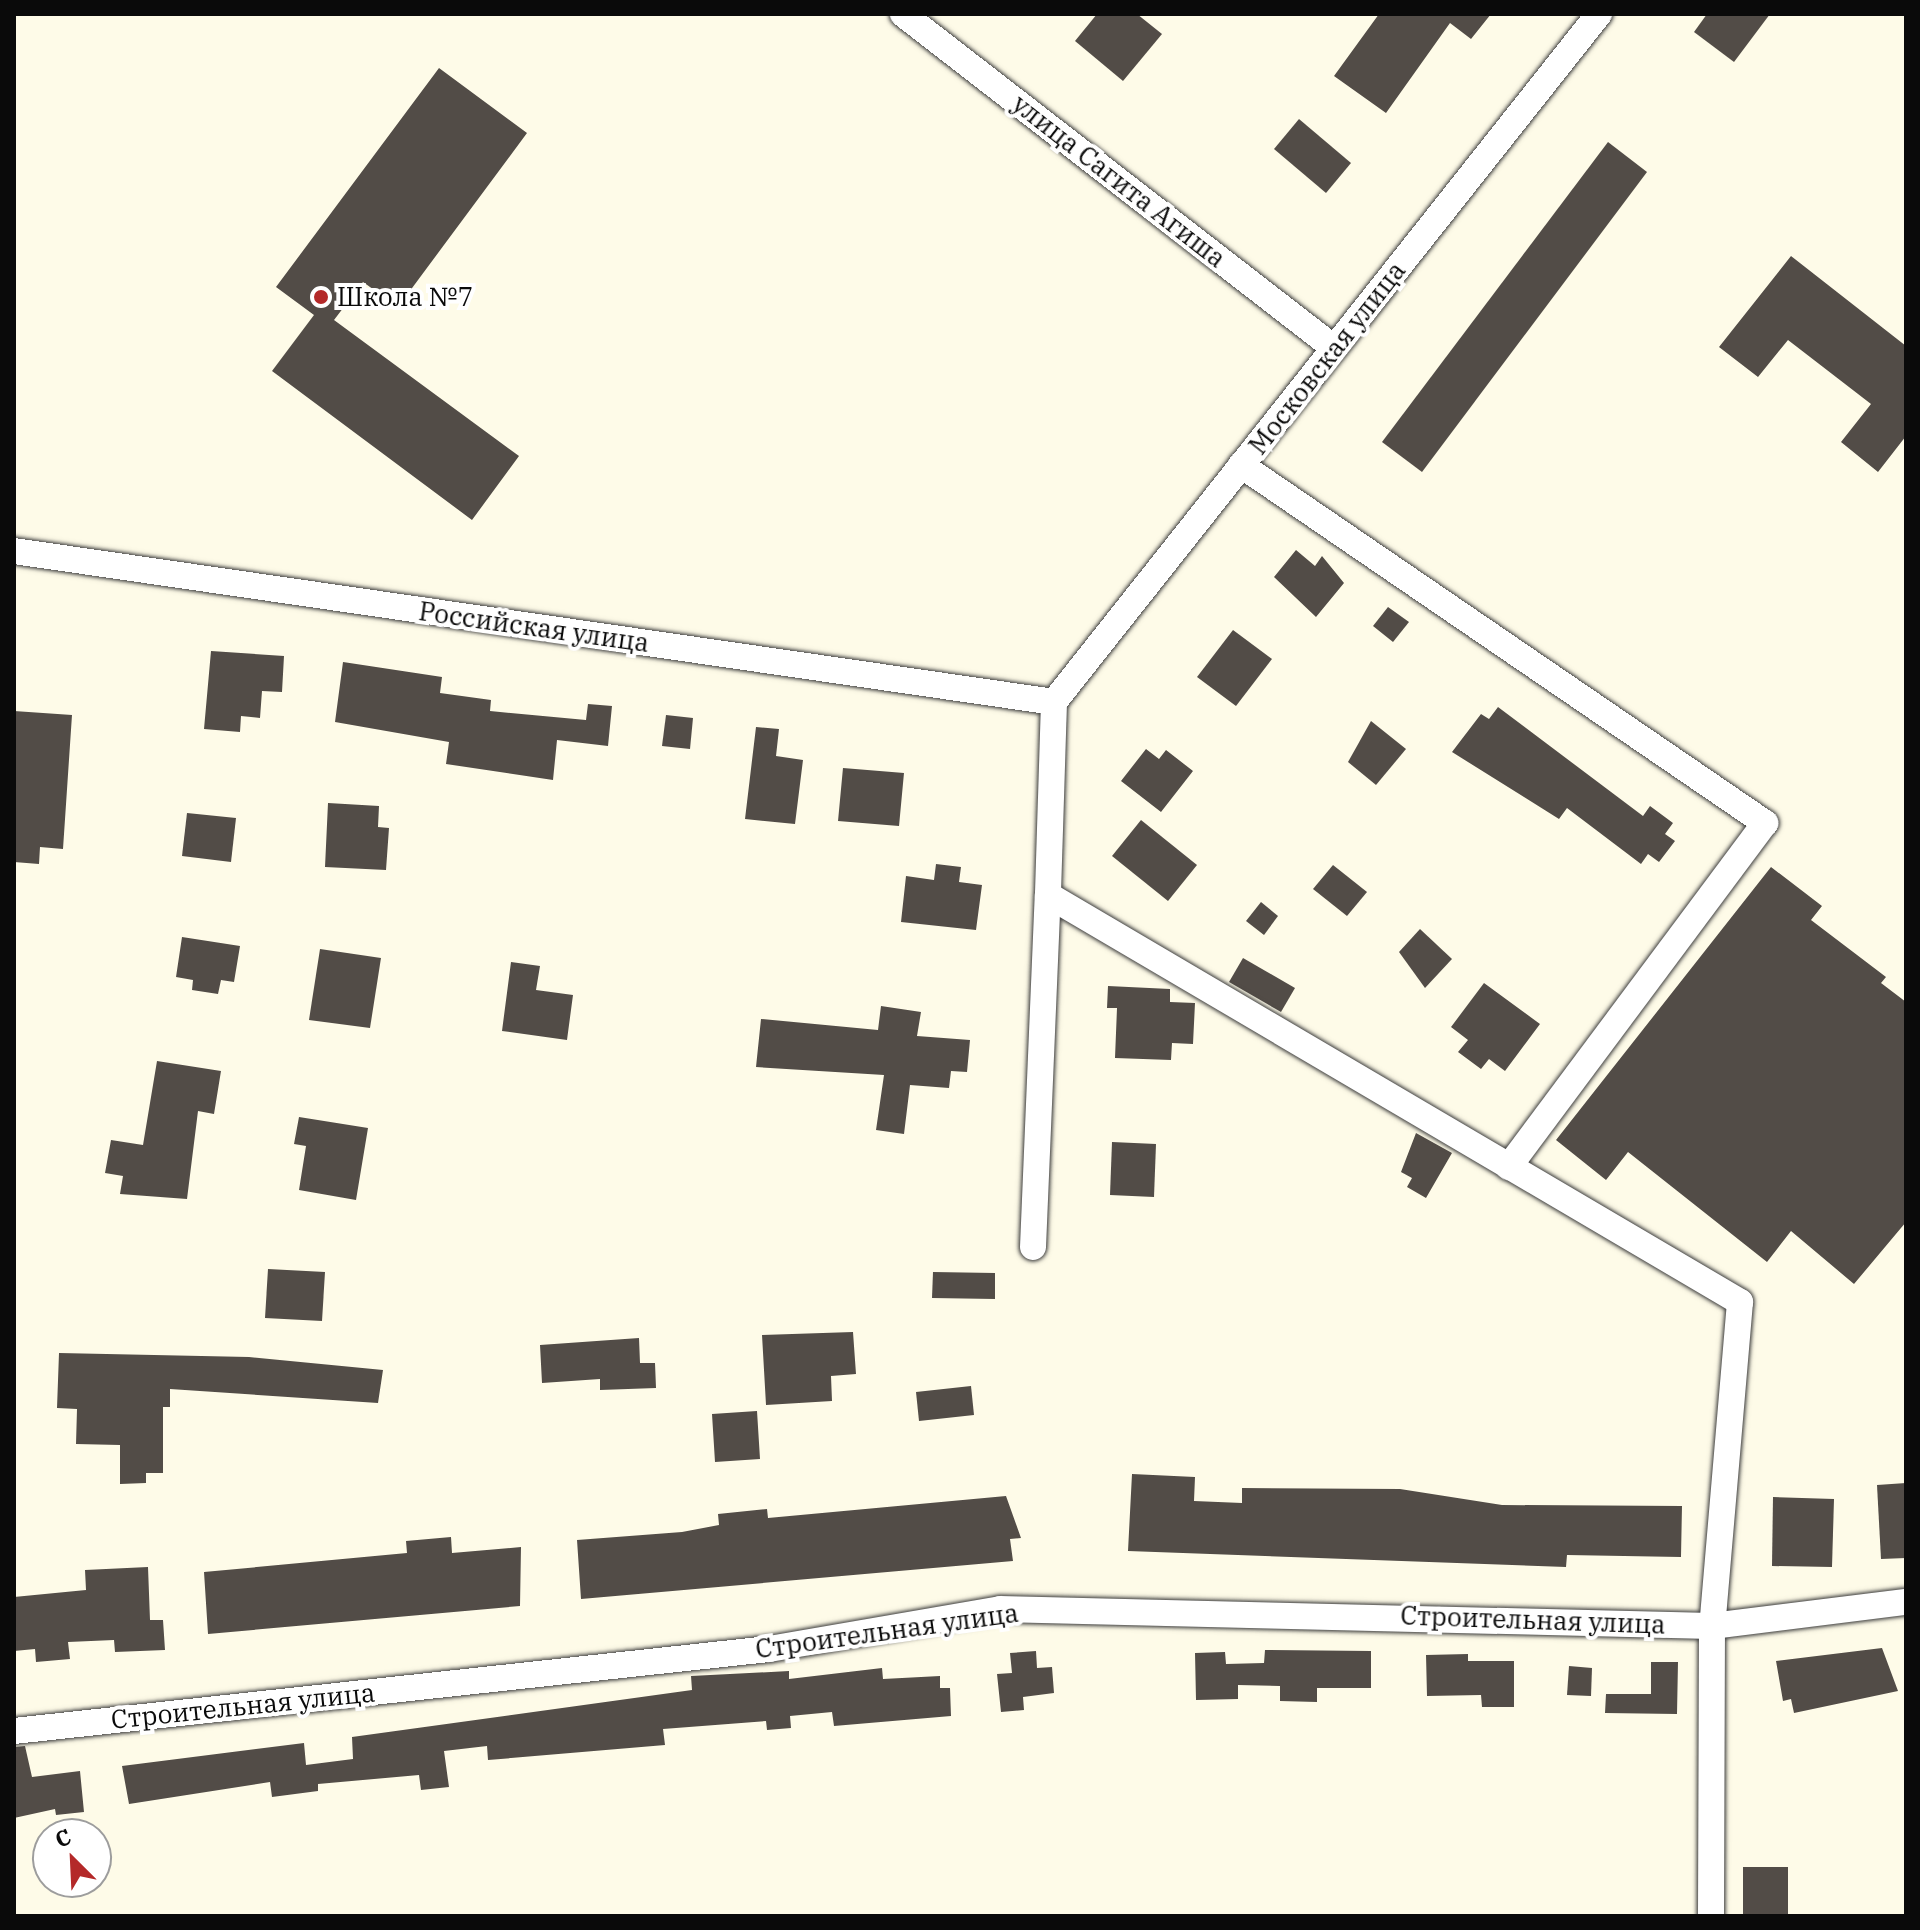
<!DOCTYPE html>
<meta charset="utf-8">
<style>
body{margin:0}
#map{position:relative;width:1920px;height:1930px;overflow:hidden;background:#fefbe8;font-family:"IBM Plex Serif",serif}
div>[style]{position:absolute}
[style*='--x']{left:calc(var(--x)*1px);top:calc(var(--y)*1px);width:calc(var(--w)*1px);rotate:calc(var(--a)*1deg)}
.building>*{inset:0;background:#524c47}
.roads{filter:drop-shadow(0 0 2px #3d3d3d) drop-shadow(0 0 2px #3d3d3d)}
.minor>*{height:26px;margin:-13px;padding:0 13px;transform-origin:13px;border-radius:13px;background:#fff}
.dots>*{width:22px;height:22px;translate:-50% -50%;box-sizing:border-box;border:4px solid #fff;border-radius:50%}
span{translate:-50% -50%;white-space:nowrap;text-align:center;line-height:1.15;-webkit-text-stroke:8px #fff;paint-order:stroke}
.street-label{font-size:26px;color:#0a0a0a}
.poi-label{font-size:26px;color:#0a0a0a}
.left{translate:0 -50%;text-align:left}
.frame{position:absolute;inset:0;border:16px solid #0a0a0a;pointer-events:none}
.north{position:absolute;left:32px;top:1818px;width:80px;height:80px;box-sizing:border-box;background:#fff;border:2px solid #9d9d9d;border-radius:50%;rotate:336deg;font-size:22px;font-weight:700;line-height:32px;text-align:center;color:#0a0a0a}
.north::after{content:'';display:block;margin:auto;width:28px;height:36px;background:#b42929;clip-path:polygon(50% 0,100% 100%,50% 72%,0 100%)}
</style>
<div id="map">
<div class="building">
<div style="clip-path:polygon(1097px 14px,1137px 14px,1162px 34px,1123px 81px,1075px 41px)"></div>
<div style="clip-path:polygon(1379px 14px,1491px 14px,1471px 39px,1450px 23px,1386px 113px,1334px 76px)"></div>
<div style="clip-path:polygon(1707px 14px,1770px 14px,1734px 62px,1694px 32px)"></div>
<div style="clip-path:polygon(439px 68px,527px 133px,398px 307px,363px 282px,334px 320px,519px 456px,472px 520px,272px 371px,314px 315px,276px 287px)"></div>
<div style="clip-path:polygon(1299px 119px,1351px 163px,1326px 193px,1274px 149px)"></div>
<div style="clip-path:polygon(1608px 142px,1647px 172px,1422px 472px,1382px 442px)"></div>
<div style="clip-path:polygon(1791px 256px,1906px 346px,1906px 436px,1878px 472px,1841px 442px,1871px 404px,1788px 340px,1758px 377px,1719px 347px)"></div>
<div style="clip-path:polygon(1296px 550px,1315px 566px,1322px 556px,1344px 583px,1316px 617px,1274px 577px)"></div>
<div style="clip-path:polygon(1388px 607px,1409px 622px,1393px 642px,1373px 626px)"></div>
<div style="clip-path:polygon(1233px 630px,1272px 659px,1236px 706px,1197px 677px)"></div>
<div style="clip-path:polygon(211px 651px,284px 656px,282px 692px,262px 691px,260px 718px,241px 716px,240px 732px,204px 729px)"></div>
<div style="clip-path:polygon(343px 662px,442px 677px,440px 693px,491px 700px,490px 711px,586px 720px,588px 704px,612px 706px,608px 746px,557px 740px,553px 780px,446px 764px,449px 742px,335px 722px)"></div>
<div style="clip-path:polygon(1498px 707px,1643px 816px,1650px 806px,1673px 823px,1665px 834px,1675px 841px,1659px 862px,1648px 854px,1641px 864px,1567px 808px,1559px 819px,1452px 752px,1481px 714px,1489px 719px)"></div>
<div style="clip-path:polygon(14px 711px,72px 715px,63px 849px,40px 847px,39px 864px,14px 862px)"></div>
<div style="clip-path:polygon(666px 715px,693px 718px,690px 749px,662px 746px)"></div>
<div style="clip-path:polygon(1371px 721px,1406px 749px,1376px 785px,1348px 762px)"></div>
<div style="clip-path:polygon(756px 727px,779px 729px,776px 756px,803px 760px,795px 824px,745px 819px)"></div>
<div style="clip-path:polygon(1146px 749px,1159px 759px,1166px 750px,1193px 771px,1161px 812px,1121px 781px)"></div>
<div style="clip-path:polygon(843px 768px,904px 773px,899px 826px,838px 821px)"></div>
<div style="clip-path:polygon(328px 803px,379px 806px,378px 827px,389px 828px,386px 870px,325px 867px)"></div>
<div style="clip-path:polygon(187px 813px,236px 818px,231px 862px,182px 856px)"></div>
<div style="clip-path:polygon(1141px 820px,1197px 865px,1168px 901px,1112px 856px)"></div>
<div style="clip-path:polygon(936px 864px,961px 867px,959px 882px,982px 885px,976px 930px,901px 922px,906px 876px,934px 880px)"></div>
<div style="clip-path:polygon(1333px 865px,1367px 892px,1347px 916px,1313px 889px)"></div>
<div style="clip-path:polygon(1771px 867px,1822px 906px,1811px 920px,1886px 977px,1881px 983px,1906px 1002px,1906px 1222px,1854px 1284px,1791px 1231px,1767px 1262px,1628px 1152px,1606px 1180px,1556px 1140px)"></div>
<div style="clip-path:polygon(1261px 902px,1278px 916px,1264px 935px,1246px 921px)"></div>
<div style="clip-path:polygon(1420px 929px,1452px 959px,1425px 988px,1399px 952px)"></div>
<div style="clip-path:polygon(182px 937px,240px 946px,234px 982px,221px 980px,218px 994px,192px 990px,193px 980px,176px 977px)"></div>
<div style="clip-path:polygon(320px 949px,381px 958px,370px 1028px,309px 1020px)"></div>
<div style="clip-path:polygon(1243px 958px,1295px 988px,1281px 1012px,1229px 982px)"></div>
<div style="clip-path:polygon(511px 962px,540px 966px,536px 990px,573px 995px,567px 1040px,502px 1031px)"></div>
<div style="clip-path:polygon(1484px 983px,1540px 1024px,1505px 1071px,1489px 1059px,1481px 1069px,1458px 1052px,1468px 1040px,1451px 1027px)"></div>
<div style="clip-path:polygon(1108px 986px,1170px 989px,1170px 1002px,1195px 1003px,1193px 1044px,1172px 1043px,1171px 1060px,1115px 1058px,1117px 1008px,1107px 1008px)"></div>
<div style="clip-path:polygon(881px 1006px,921px 1012px,917px 1036px,970px 1040px,967px 1072px,951px 1071px,949px 1088px,910px 1085px,904px 1134px,876px 1130px,884px 1075px,756px 1067px,761px 1019px,878px 1030px)"></div>
<div style="clip-path:polygon(157px 1061px,221px 1071px,214px 1114px,198px 1111px,187px 1199px,120px 1194px,123px 1176px,105px 1173px,111px 1140px,143px 1145px)"></div>
<div style="clip-path:polygon(299px 1117px,368px 1128px,356px 1200px,299px 1190px,306px 1146px,294px 1144px)"></div>
<div style="clip-path:polygon(1416px 1133px,1452px 1153px,1426px 1198px,1407px 1187px,1412px 1178px,1401px 1172px)"></div>
<div style="clip-path:polygon(1112px 1142px,1156px 1144px,1154px 1197px,1110px 1195px)"></div>
<div style="clip-path:polygon(268px 1269px,325px 1272px,322px 1321px,265px 1318px)"></div>
<div style="clip-path:polygon(933px 1272px,995px 1273px,995px 1299px,932px 1298px)"></div>
<div style="clip-path:polygon(853px 1332px,856px 1374px,831px 1376px,832px 1401px,766px 1405px,762px 1335px)"></div>
<div style="clip-path:polygon(639px 1338px,640px 1363px,655px 1363px,656px 1388px,600px 1390px,600px 1379px,542px 1383px,540px 1345px)"></div>
<div style="clip-path:polygon(59px 1353px,249px 1357px,383px 1370px,378px 1403px,170px 1389px,170px 1407px,163px 1407px,163px 1473px,146px 1473px,146px 1483px,120px 1484px,120px 1445px,76px 1444px,77px 1409px,57px 1408px)"></div>
<div style="clip-path:polygon(971px 1386px,974px 1415px,919px 1421px,916px 1392px)"></div>
<div style="clip-path:polygon(757px 1411px,760px 1459px,715px 1462px,712px 1414px)"></div>
<div style="clip-path:polygon(1132px 1474px,1195px 1477px,1194px 1501px,1242px 1503px,1242px 1488px,1400px 1489px,1502px 1505px,1682px 1506px,1681px 1557px,1567px 1555px,1566px 1567px,1128px 1551px)"></div>
<div style="clip-path:polygon(1906px 1483px,1906px 1558px,1881px 1559px,1877px 1485px)"></div>
<div style="clip-path:polygon(1006px 1496px,1021px 1538px,1010px 1539px,1013px 1561px,581px 1599px,577px 1540px,682px 1532px,719px 1525px,718px 1514px,767px 1509px,768px 1518px)"></div>
<div style="clip-path:polygon(1773px 1497px,1834px 1499px,1832px 1567px,1772px 1566px)"></div>
<div style="clip-path:polygon(451px 1537px,452px 1553px,521px 1547px,520px 1606px,208px 1634px,204px 1572px,407px 1553px,406px 1541px)"></div>
<div style="clip-path:polygon(148px 1567px,150px 1620px,163px 1620px,165px 1650px,115px 1652px,114px 1640px,68px 1642px,70px 1659px,36px 1662px,35px 1649px,14px 1651px,14px 1597px,86px 1590px,85px 1570px)"></div>
<div style="clip-path:polygon(1882px 1648px,1898px 1691px,1794px 1713px,1791px 1699px,1783px 1701px,1776px 1661px)"></div>
<div style="clip-path:polygon(1265px 1650px,1371px 1651px,1371px 1688px,1317px 1688px,1317px 1702px,1280px 1701px,1280px 1686px,1238px 1685px,1238px 1699px,1196px 1700px,1195px 1653px,1225px 1652px,1226px 1664px,1264px 1663px)"></div>
<div style="clip-path:polygon(1036px 1651px,1037px 1668px,1052px 1667px,1054px 1693px,1023px 1697px,1024px 1710px,1001px 1712px,997px 1674px,1012px 1673px,1010px 1653px)"></div>
<div style="clip-path:polygon(1468px 1654px,1468px 1661px,1514px 1661px,1514px 1707px,1482px 1707px,1481px 1695px,1427px 1696px,1426px 1655px)"></div>
<div style="clip-path:polygon(1651px 1662px,1678px 1662px,1677px 1714px,1605px 1713px,1606px 1694px,1651px 1694px)"></div>
<div style="clip-path:polygon(1569px 1666px,1592px 1668px,1591px 1696px,1567px 1695px)"></div>
<div style="clip-path:polygon(882px 1668px,883px 1679px,940px 1676px,940px 1688px,950px 1688px,951px 1716px,834px 1726px,832px 1712px,790px 1716px,791px 1728px,767px 1730px,766px 1721px,663px 1729px,665px 1745px,488px 1760px,487px 1746px,444px 1751px,449px 1787px,421px 1790px,419px 1775px,318px 1784px,318px 1791px,272px 1797px,270px 1782px,129px 1804px,122px 1766px,304px 1743px,306px 1765px,353px 1759px,352px 1737px,692px 1690px,691px 1676px,789px 1671px,789px 1679px)"></div>
<div style="clip-path:polygon(25px 1746px,32px 1777px,80px 1771px,84px 1812px,56px 1815px,55px 1809px,14px 1818px,14px 1747px)"></div>
<div style="clip-path:polygon(1743px 1867px,1788px 1867px,1788px 1916px,1743px 1916px)"></div>
</div>
<div class="roads">
<div class="minor">
<div style="--x:903;--y:14;--w:545;--a:37.77"></div>
<div style="--x:1241;--y:465;--w:635;--a:34.34"></div>
<div style="--x:1765;--y:823;--w:429;--a:126.7"></div>
<div style="--x:14;--y:551;--w:1051;--a:8.26"></div>
<div style="--x:1054;--y:702;--w:193;--a:91.8"></div>
<div style="--x:1048;--y:895;--w:803;--a:30.46"></div>
<div style="--x:1740;--y:1302;--w:325;--a:94.9"></div>
<div style="--x:1712;--y:1626;--w:290;--a:90.2"></div>
<div style="--x:1054;--y:702;--w:878;--a:-51.62"></div>
<div style="--x:1033;--y:1247;--w:352;--a:-87.6"></div>
<div style="--x:14;--y:1731;--w:759;--a:-6.2"></div>
<div style="--x:769;--y:1649;--w:234;--a:-9.8"></div>
<div style="--x:1000;--y:1609;--w:712;--a:1.37"></div>
<div style="--x:1712;--y:1626;--w:195;--a:-7.1"></div>
</div>
</div>
<div class="dots">
<div style="left:321px;top:297px;background:#b42929"></div>
</div>
<div class="street-label">
<span style="left:1119px;top:181px;rotate:38deg">улица Сагита Агиша</span>
<span style="left:1327px;top:358px;rotate:-52deg">Московская улица</span>
<span style="left:534px;top:627px;rotate:8deg">Российская улица</span>
<span style="left:1533px;top:1620px;rotate:2deg">Строительная улица</span>
<span style="left:887px;top:1631px;rotate:-8deg">Строительная улица</span>
<span style="left:243px;top:1706px;rotate:-6deg">Строительная улица</span>
</div>
<div class="poi-label">
<span class="left" style="left:337px;top:297px">Школа №7</span>
</div>
<div class="frame"></div>
<div class="north">С</div>
</div>
